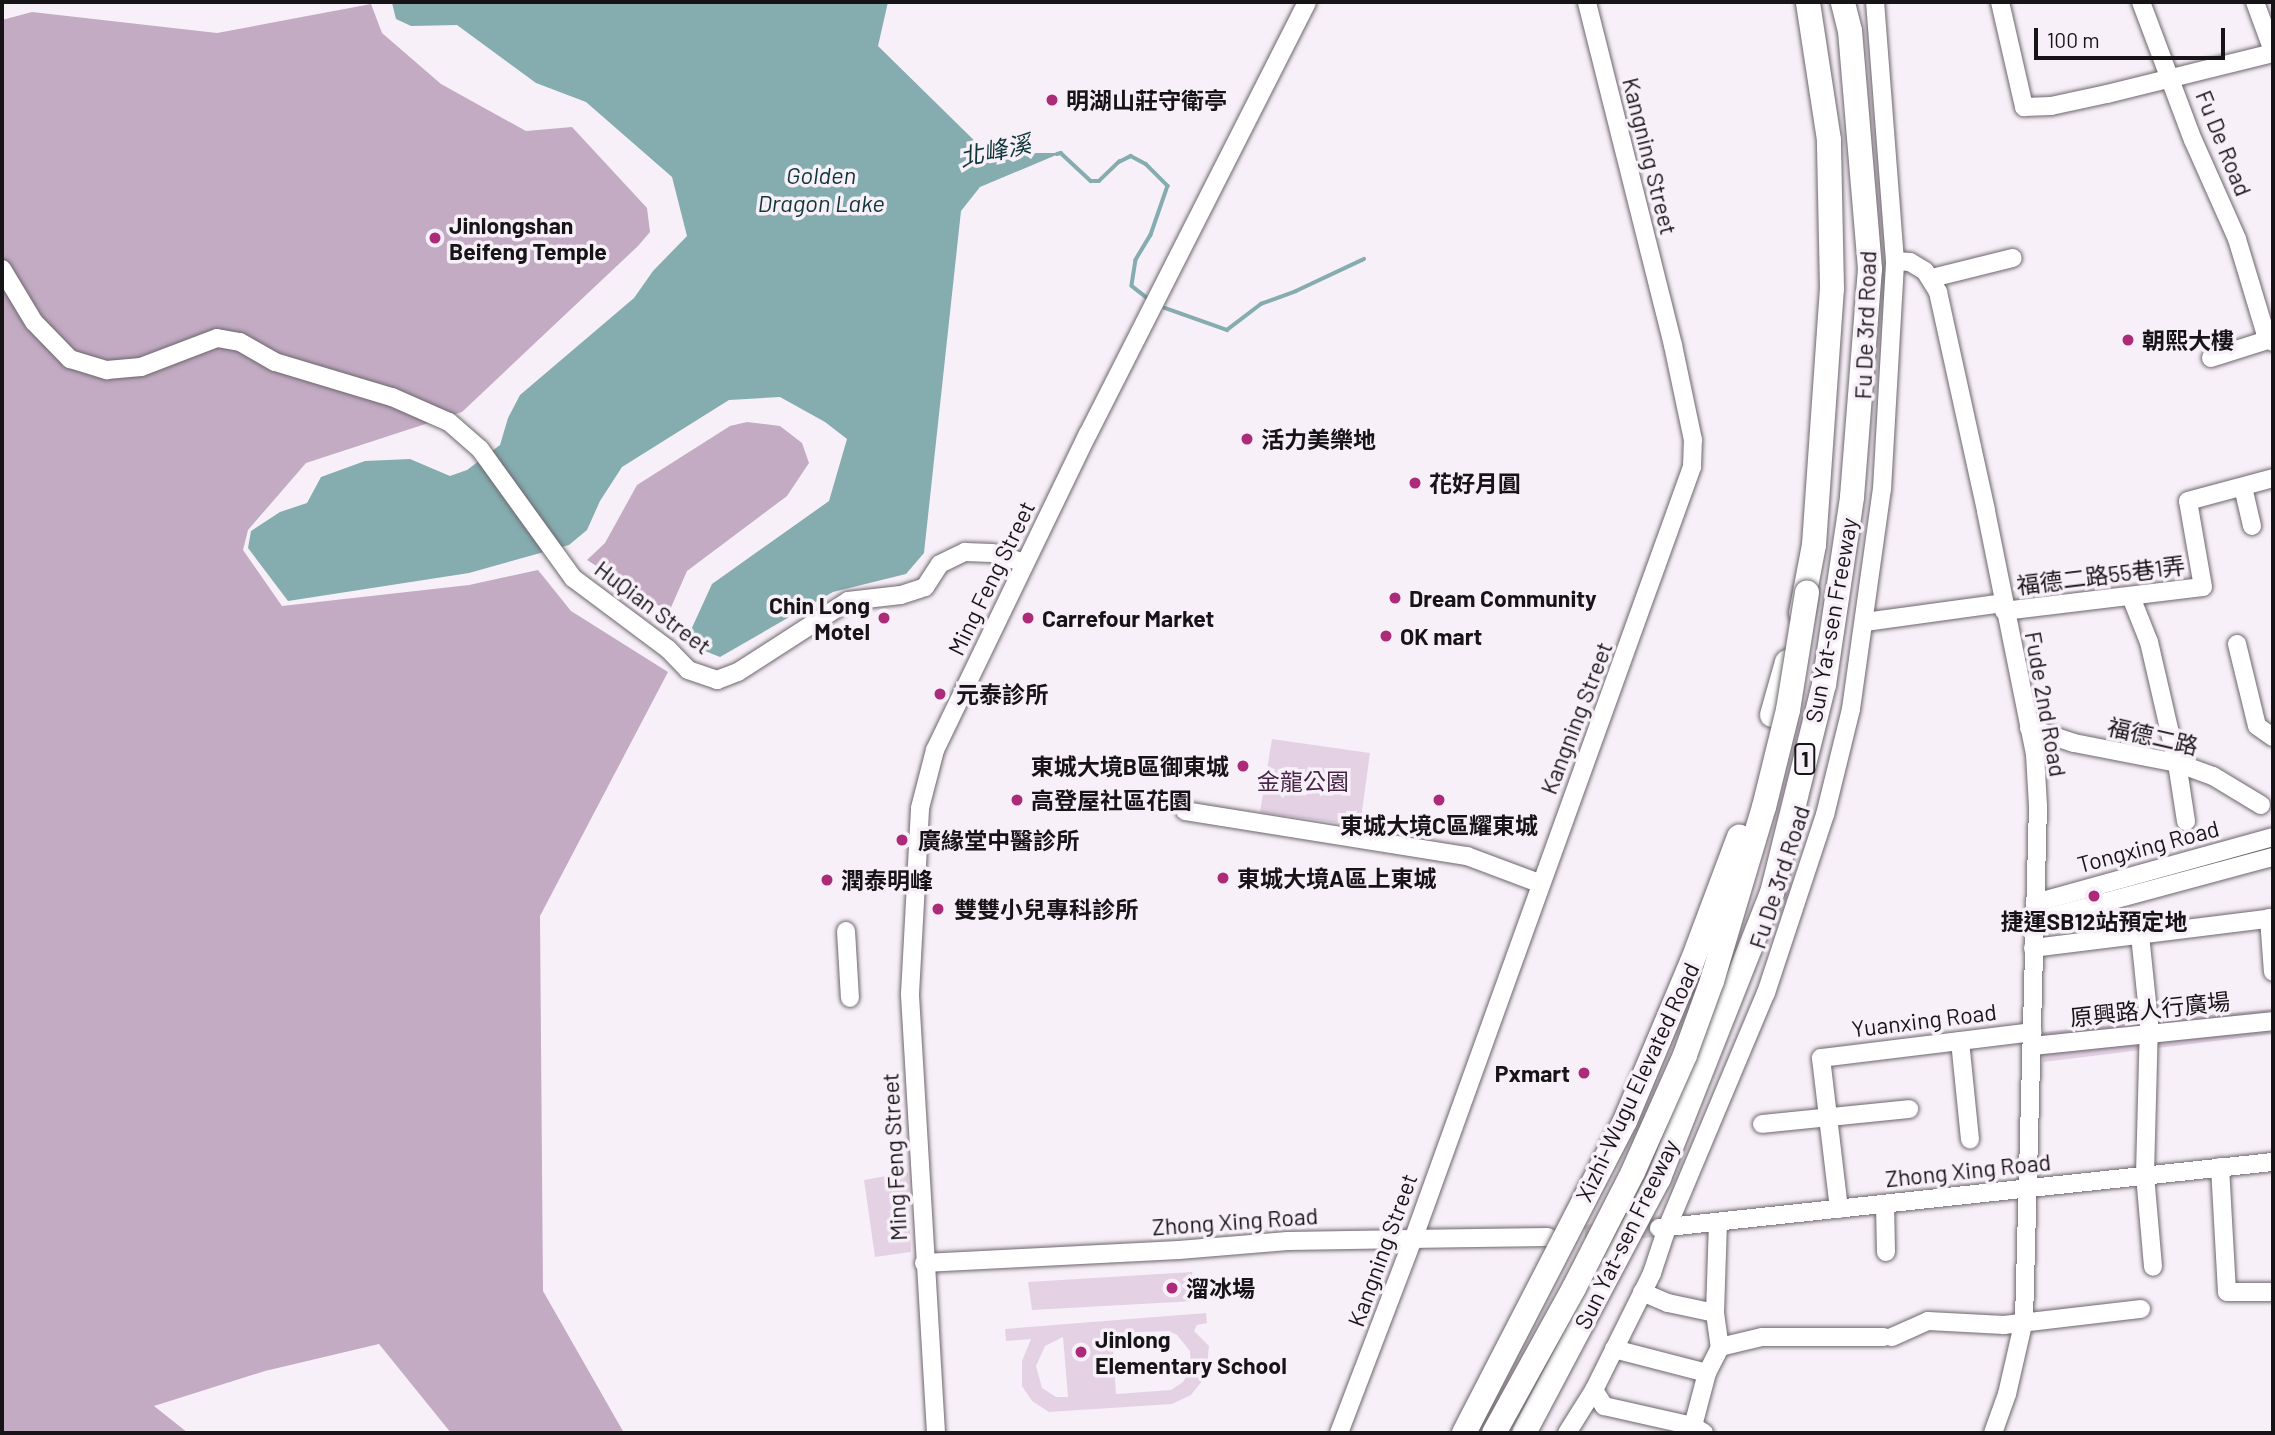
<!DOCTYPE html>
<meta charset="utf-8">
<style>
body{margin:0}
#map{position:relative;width:2275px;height:1435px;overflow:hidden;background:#f8f0f8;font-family:Barlow,"Noto Sans TC",sans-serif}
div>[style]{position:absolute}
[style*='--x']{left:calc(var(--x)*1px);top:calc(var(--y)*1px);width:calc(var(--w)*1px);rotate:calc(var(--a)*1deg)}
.green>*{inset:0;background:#e4d2e4}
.forest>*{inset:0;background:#c2abc3}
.water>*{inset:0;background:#85acaf}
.stream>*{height:3.5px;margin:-1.75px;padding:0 1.75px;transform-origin:1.75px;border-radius:1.75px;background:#85acaf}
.minor-tunnel>*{height:18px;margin-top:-9px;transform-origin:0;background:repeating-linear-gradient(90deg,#d6cfd6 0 18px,transparent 0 27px)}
.roads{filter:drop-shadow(0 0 2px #6d666d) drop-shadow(0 0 2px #6d666d)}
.minor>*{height:18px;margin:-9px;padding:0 9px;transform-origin:9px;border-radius:9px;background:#fff}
.highway>*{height:24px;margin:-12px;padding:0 12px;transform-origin:12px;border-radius:12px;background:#fff}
.bridges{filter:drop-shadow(0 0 2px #6d666d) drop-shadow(0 0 2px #6d666d)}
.highway-bridge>*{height:24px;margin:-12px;padding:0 12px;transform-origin:12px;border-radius:12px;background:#fff}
.dots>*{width:19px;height:19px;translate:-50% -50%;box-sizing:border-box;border:4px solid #f8f0f8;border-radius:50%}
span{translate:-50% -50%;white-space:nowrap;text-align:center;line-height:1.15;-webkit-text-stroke:7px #f8f0f8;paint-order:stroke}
.shield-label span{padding:2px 5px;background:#f8f0f8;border:2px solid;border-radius:5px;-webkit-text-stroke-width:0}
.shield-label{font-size:21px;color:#171417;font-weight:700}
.poi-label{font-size:23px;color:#171417;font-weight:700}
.left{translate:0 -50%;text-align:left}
.right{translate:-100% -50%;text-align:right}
.street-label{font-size:23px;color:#171417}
.park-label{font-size:23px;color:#472648}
.water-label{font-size:24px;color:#0e3639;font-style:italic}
.frame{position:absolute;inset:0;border:4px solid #171417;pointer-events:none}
.scale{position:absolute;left:2034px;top:28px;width:191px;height:32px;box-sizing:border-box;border:4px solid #171417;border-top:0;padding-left:9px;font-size:21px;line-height:24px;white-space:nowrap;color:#171417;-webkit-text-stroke:5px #f8f0f8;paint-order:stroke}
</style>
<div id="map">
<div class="green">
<div style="clip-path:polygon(1272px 739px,1370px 753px,1360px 826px,1260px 812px)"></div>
<div style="clip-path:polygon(2273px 1009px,2273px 1034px,2043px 1062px,2043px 1032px)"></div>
<div style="clip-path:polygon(908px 1172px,911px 1252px,875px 1257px,864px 1180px)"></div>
<div style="clip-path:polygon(1192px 1272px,1195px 1301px,1032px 1310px,1028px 1282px)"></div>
<div style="clip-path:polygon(evenodd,1206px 1313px,1207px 1323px,1197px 1325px,1194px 1331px,1209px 1346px,1206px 1376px,1191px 1395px,1172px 1404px,1049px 1412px,1032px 1401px,1022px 1386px,1022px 1361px,1031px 1339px,1006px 1341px,1005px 1329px,1206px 1313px,1169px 1331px,1177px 1335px,1190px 1351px,1191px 1368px,1183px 1382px,1171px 1390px,1116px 1394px,1112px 1333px,1169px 1331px,1206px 1313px,1063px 1337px,1068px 1397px,1056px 1397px,1042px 1388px,1036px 1366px,1045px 1346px,1063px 1337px)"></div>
</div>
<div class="forest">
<div style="clip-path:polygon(371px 4px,382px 33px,441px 84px,526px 131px,572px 127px,647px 208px,650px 232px,638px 246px,462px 412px,306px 463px,248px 530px,243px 550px,282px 606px,469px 585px,538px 570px,571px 611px,668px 672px,540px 916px,543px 1291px,624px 1433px,451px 1433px,379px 1344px,265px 1371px,154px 1406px,188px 1433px,2px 1433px,2px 20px,32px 12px,217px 33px)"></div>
<div style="clip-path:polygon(747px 422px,780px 426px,802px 443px,809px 463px,787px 496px,687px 571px,669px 612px,587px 560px,605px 543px,637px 485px,730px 426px)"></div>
</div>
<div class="water">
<div style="clip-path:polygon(396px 2px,888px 2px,878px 46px,987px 153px,1061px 153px,980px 187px,961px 211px,924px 553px,906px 574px,833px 592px,720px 657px,685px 643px,712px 584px,829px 501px,847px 439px,825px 422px,780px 397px,729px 400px,622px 467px,600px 501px,587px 530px,569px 545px,469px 573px,288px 601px,248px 548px,251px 531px,280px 512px,307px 503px,321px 477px,365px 461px,410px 459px,450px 476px,467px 470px,500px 445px,508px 418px,520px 395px,634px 298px,653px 271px,687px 236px,672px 177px,586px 102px,536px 83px,457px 25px,411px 26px,396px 19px,392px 3px)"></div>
</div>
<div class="stream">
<div style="--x:1057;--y:154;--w:4;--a:-14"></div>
<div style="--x:1061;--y:153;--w:41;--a:43"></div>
<div style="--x:1091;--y:181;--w:8;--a:0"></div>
<div style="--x:1099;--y:181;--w:28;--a:-44"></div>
<div style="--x:1119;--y:162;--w:13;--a:-27"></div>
<div style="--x:1131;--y:156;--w:17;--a:28"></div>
<div style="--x:1146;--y:164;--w:31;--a:45"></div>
<div style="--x:1168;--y:186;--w:52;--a:109.1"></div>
<div style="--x:1151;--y:235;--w:29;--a:121"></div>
<div style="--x:1136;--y:260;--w:26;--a:99"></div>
<div style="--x:1132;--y:286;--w:18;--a:38"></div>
<div style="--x:1165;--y:308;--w:66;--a:19.5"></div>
<div style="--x:1227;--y:330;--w:43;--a:-37.4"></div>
<div style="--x:1261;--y:304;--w:37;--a:-20"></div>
<div style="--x:1296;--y:291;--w:75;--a:-25.2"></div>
</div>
<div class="minor-tunnel">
<div style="--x:1558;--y:1236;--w:97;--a:-4.7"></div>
</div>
<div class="roads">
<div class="minor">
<div style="--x:2000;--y:2;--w:108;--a:77.1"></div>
<div style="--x:2024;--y:107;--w:27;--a:-2"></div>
<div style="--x:2051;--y:106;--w:57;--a:-12.1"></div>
<div style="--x:2107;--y:94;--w:171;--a:-13.9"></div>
<div style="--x:2141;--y:2;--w:147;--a:69.4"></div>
<div style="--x:2193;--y:140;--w:108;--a:66"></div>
<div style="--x:2237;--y:239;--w:97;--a:73.2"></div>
<div style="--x:2265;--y:332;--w:13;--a:51"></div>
<div style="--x:2255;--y:2;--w:52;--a:69.8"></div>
<div style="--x:1895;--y:261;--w:15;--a:4"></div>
<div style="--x:1910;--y:262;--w:17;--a:31"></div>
<div style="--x:1925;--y:271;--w:25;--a:58"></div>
<div style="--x:1938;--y:292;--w:224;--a:77.6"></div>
<div style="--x:1986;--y:511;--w:248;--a:78.6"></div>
<div style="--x:2035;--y:754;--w:52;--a:86.7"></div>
<div style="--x:2038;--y:806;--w:514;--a:91.56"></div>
<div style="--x:2024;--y:1320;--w:76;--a:102.9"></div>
<div style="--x:2007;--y:1394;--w:41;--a:109.7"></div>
<div style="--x:2;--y:269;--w:62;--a:58.9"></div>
<div style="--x:34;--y:322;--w:52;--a:45.8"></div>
<div style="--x:70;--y:359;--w:39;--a:17"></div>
<div style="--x:107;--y:370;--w:34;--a:-5"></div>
<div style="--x:141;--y:367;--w:81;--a:-20.9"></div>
<div style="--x:217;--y:338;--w:23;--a:10"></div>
<div style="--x:240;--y:342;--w:40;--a:29.7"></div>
<div style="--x:275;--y:362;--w:122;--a:16.7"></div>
<div style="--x:392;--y:397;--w:62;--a:23.7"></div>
<div style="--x:449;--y:422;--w:41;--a:41.1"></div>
<div style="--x:480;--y:449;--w:159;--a:54.2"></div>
<div style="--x:573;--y:578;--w:119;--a:36.8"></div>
<div style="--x:668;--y:649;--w:29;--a:46"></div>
<div style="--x:688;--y:670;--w:31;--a:19"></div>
<div style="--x:717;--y:680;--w:22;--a:-21"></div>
<div style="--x:738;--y:672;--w:131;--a:-32.8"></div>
<div style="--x:848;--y:601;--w:53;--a:-6.5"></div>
<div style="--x:901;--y:595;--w:25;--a:-18"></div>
<div style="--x:925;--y:587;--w:27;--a:-57"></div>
<div style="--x:940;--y:564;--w:28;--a:-26"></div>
<div style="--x:965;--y:552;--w:27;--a:2"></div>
<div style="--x:992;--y:553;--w:34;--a:17"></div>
<div style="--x:1932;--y:278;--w:83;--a:-13.9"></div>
<div style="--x:2211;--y:358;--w:63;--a:-17.6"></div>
<div style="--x:2243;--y:487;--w:40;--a:77"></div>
<div style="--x:2131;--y:597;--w:48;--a:68.2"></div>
<div style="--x:2149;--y:642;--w:124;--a:77"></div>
<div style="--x:2177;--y:763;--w:59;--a:81.2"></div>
<div style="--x:2004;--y:611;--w:200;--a:-6.9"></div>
<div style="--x:2203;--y:587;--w:87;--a:-99.9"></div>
<div style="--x:2188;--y:501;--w:88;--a:-15.1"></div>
<div style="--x:1865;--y:622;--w:139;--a:-7.8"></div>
<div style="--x:2237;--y:644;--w:84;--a:76.3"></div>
<div style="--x:2257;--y:726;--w:19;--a:35"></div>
<div style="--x:2029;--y:728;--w:47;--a:18.4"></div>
<div style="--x:2074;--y:743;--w:105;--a:11"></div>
<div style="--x:2177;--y:763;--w:38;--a:20"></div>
<div style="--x:2213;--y:776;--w:56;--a:31.1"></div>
<div style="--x:1185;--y:811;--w:286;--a:9.1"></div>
<div style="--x:1467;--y:856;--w:77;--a:20.6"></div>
<div style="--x:2035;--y:903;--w:247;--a:-15.5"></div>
<div style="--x:2269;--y:918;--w:54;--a:85.8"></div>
<div style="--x:2035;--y:921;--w:246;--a:-15.1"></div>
<div style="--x:846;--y:931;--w:67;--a:86.6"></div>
<div style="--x:2140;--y:935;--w:87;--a:84.1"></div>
<div style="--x:2149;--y:1022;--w:153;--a:91.5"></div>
<div style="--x:2145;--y:1175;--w:92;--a:85"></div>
<div style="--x:2033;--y:948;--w:242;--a:-7.1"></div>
<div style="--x:1960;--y:1041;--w:99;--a:84.2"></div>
<div style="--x:2032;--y:1046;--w:242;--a:-5.9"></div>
<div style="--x:1762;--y:1124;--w:148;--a:-5.8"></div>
<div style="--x:2220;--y:1167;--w:125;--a:86.8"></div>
<div style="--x:2227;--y:1292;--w:46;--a:0"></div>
<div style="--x:1885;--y:1204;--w:48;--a:88.8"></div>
<div style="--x:1839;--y:1209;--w:152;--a:-96.8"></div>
<div style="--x:1821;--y:1058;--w:213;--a:-7"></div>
<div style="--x:1659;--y:1228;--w:618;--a:-6.14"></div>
<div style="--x:924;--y:1263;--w:255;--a:-2.9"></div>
<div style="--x:1179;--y:1250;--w:109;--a:-4.7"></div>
<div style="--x:1288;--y:1241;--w:260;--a:-0.9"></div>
<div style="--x:1642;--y:1292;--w:28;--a:23"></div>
<div style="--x:1668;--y:1303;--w:48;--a:12"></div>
<div style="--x:1715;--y:1313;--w:34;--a:82"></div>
<div style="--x:1715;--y:1313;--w:91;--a:-88.1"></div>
<div style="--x:1892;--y:1337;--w:39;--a:-24"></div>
<div style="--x:1928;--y:1321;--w:76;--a:3"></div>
<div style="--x:2004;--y:1325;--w:138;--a:-6.7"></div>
<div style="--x:1720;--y:1347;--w:43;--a:-13.4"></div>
<div style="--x:1762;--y:1337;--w:122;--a:0"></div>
<div style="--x:1614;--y:1349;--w:96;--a:14.5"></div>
<div style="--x:1594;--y:1390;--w:19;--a:58"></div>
<div style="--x:1604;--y:1406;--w:91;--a:12.7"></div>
<div style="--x:936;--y:1433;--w:440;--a:-93.4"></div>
<div style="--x:910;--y:994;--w:186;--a:-86.9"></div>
<div style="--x:920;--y:808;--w:60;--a:-75.5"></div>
<div style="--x:935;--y:750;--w:351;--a:-64.2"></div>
<div style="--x:1088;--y:434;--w:484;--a:-63.1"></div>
<div style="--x:1339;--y:1433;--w:210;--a:-69.1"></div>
<div style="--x:1414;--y:1237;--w:819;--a:-70.15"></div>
<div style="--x:1692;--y:467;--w:27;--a:-88"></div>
<div style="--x:1693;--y:440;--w:97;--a:-101.9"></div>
<div style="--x:1673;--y:345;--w:354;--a:-104.1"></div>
<div style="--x:1567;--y:1433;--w:51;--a:-57.9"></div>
<div style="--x:1594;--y:1390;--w:131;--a:-63.6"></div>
<div style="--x:1652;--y:1273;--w:47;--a:-71.6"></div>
<div style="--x:1667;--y:1228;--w:255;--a:-67.2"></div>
<div style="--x:1766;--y:993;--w:188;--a:-71.7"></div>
<div style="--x:1825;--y:815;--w:109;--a:-76.2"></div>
<div style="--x:1851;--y:709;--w:222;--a:-82"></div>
<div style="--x:1882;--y:489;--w:228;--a:-86.7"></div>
<div style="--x:1895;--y:261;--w:260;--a:-94.4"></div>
<div style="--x:1704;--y:1433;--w:13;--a:-148"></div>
<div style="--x:1693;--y:1426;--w:55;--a:-75.2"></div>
<div style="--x:1707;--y:1373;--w:29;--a:-63"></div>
</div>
<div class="highway">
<div style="--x:1801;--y:613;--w:69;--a:-79.2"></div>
<div style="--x:1814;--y:545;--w:257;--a:-86"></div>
<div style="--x:1832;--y:289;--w:149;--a:-91.2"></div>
<div style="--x:1829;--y:140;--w:140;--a:-98.7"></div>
<div style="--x:1772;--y:715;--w:55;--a:-74.2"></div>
<div style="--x:1524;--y:1433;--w:289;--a:-62.1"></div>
<div style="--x:1659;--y:1178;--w:307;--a:-68.4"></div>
<div style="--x:1772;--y:893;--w:214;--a:-76"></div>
<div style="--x:1824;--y:685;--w:190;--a:-81.5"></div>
<div style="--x:1852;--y:497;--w:229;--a:-85.5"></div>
<div style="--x:1870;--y:269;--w:239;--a:-94.8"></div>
<div style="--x:1850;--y:31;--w:30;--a:-104"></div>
</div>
</div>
<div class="bridges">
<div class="highway-bridge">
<div style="--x:1464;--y:1433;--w:351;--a:-62.7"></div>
<div style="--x:1625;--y:1121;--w:173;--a:-67.2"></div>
<div style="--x:1692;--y:962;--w:134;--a:-69.4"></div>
<div style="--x:1494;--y:1433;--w:166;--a:-61.1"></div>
<div style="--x:1574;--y:1288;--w:130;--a:-63"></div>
<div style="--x:1633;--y:1172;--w:128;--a:-66"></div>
<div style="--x:1685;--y:1055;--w:79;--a:-70"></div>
<div style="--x:1712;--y:981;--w:182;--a:-73.4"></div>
<div style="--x:1764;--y:807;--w:100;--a:-76.1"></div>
<div style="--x:1788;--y:710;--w:119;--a:-80.8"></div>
</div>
</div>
<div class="dots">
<div style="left:1052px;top:100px;background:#ac2b79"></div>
<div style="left:435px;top:238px;background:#ac2b79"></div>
<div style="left:2128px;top:340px;background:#ac2b79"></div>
<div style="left:1247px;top:439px;background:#ac2b79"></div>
<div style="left:1415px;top:483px;background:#ac2b79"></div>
<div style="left:1395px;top:598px;background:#ac2b79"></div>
<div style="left:884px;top:618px;background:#ac2b79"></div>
<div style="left:1028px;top:618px;background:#ac2b79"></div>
<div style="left:1386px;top:636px;background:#ac2b79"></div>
<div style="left:940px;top:694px;background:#ac2b79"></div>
<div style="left:1243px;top:766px;background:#ac2b79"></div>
<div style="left:1017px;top:800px;background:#ac2b79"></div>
<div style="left:1439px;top:800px;background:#ac2b79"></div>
<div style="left:902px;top:840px;background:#ac2b79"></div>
<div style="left:1223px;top:878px;background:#ac2b79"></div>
<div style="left:827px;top:880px;background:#ac2b79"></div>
<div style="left:2094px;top:896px;background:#ac2b79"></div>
<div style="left:938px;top:909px;background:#ac2b79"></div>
<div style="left:1584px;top:1073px;background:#ac2b79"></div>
<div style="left:1172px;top:1288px;background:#ac2b79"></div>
<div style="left:1081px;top:1352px;background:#ac2b79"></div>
</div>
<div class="shield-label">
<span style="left:1805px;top:759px">1</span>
</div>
<div class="poi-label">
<span class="left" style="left:1066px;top:100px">明湖山莊守衛亭</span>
<span class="left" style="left:449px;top:238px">Jinlongshan<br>Beifeng Temple</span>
<span class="left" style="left:2142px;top:340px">朝熙大樓</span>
<span class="left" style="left:1261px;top:439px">活力美樂地</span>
<span class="left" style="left:1429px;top:483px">花好月圓</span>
<span class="left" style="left:1409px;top:598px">Dream Community</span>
<span class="right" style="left:870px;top:618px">Chin Long<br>Motel</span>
<span class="left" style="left:1042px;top:618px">Carrefour Market</span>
<span class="left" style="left:1400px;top:636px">OK mart</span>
<span class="left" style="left:956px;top:694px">元泰診所</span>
<span class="right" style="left:1229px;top:766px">東城大境B區御東城</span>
<span class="left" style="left:1031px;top:800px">高登屋社區花園</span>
<span style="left:1439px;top:825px">東城大境C區耀東城</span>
<span class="left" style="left:918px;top:840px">廣緣堂中醫診所</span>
<span class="left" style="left:1237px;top:878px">東城大境A區上東城</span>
<span class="left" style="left:841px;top:880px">潤泰明峰</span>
<span class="left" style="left:954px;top:909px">雙雙小兒專科診所</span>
<span style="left:2094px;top:921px">捷運SB12站預定地</span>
<span class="right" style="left:1570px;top:1073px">Pxmart</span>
<span class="left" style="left:1186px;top:1288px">溜冰場</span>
<span class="left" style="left:1095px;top:1352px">Jinlong<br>Elementary School</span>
</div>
<div class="street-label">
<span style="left:2224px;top:143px;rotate:68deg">Fu De Road</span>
<span style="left:1650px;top:156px;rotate:76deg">Kangning Street</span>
<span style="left:1865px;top:325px;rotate:-88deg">Fu De 3rd Road</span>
<span style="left:2101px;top:575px;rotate:-7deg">福德二路55巷1弄</span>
<span style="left:991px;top:578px;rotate:-64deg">Ming Feng Street</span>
<span style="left:653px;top:607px;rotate:37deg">HuQian Street</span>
<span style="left:1831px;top:620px;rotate:-80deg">Sun Yat-sen Freeway</span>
<span style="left:2046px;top:704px;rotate:80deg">Fude 2nd Road</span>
<span style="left:1576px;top:718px;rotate:-69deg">Kangning Street</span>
<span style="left:2153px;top:736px;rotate:13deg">福德二路</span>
<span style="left:2148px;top:846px;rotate:-15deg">Tongxing Road</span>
<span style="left:1779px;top:877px;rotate:-72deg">Fu De 3rd Road</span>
<span style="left:2150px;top:1009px;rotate:-6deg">原興路人行廣場</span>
<span style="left:1924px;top:1020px;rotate:-7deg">Yuanxing Road</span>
<span style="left:1637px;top:1082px;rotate:-65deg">Xizhi-Wugu Elevated Road</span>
<span style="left:894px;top:1157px;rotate:-93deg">Ming Feng Street</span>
<span style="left:1968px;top:1170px;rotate:-6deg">Zhong Xing Road</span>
<span style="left:1235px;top:1221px;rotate:-4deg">Zhong Xing Road</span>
<span style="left:1626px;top:1234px;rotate:-64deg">Sun Yat-sen Freeway</span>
<span style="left:1382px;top:1250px;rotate:-70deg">Kangning Street</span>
</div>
<div class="park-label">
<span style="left:1303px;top:781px">金龍公園</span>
</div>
<div class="water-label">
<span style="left:995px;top:150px;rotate:-12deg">北峰溪</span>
<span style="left:821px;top:189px">Golden<br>Dragon Lake</span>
</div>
<div class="frame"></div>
<div class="scale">100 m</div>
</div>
